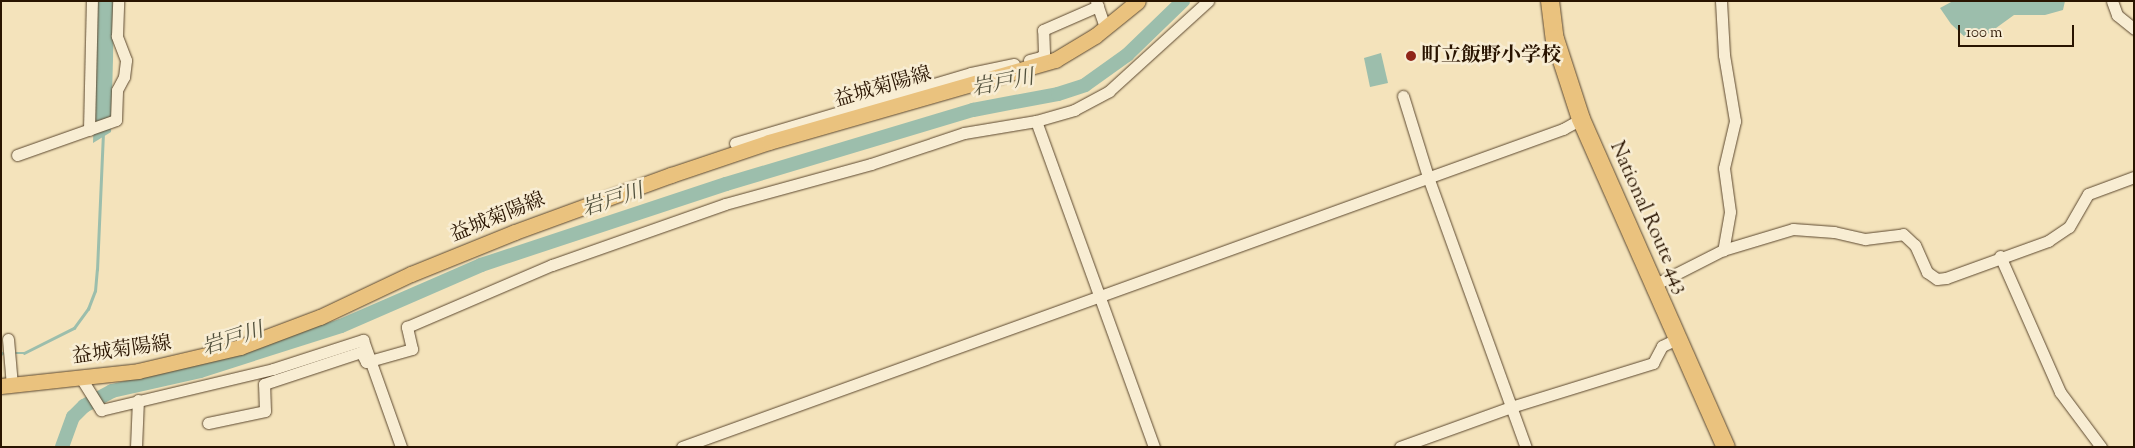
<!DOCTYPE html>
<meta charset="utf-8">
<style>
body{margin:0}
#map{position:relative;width:2135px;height:448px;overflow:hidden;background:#f4e3bb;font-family:"Sorts Mill Goudy","Noto Serif JP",serif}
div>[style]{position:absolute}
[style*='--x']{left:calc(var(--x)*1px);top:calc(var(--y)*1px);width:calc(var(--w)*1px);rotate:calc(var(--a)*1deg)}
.water>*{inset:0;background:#9cbeac}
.stream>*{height:2.5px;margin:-1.25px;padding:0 1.25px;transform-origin:1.25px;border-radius:1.25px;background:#9cbeac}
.river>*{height:14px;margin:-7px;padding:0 7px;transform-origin:7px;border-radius:7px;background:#9cbeac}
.roads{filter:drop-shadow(0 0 1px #5c482f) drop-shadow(0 0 1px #5c482f)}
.minor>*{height:11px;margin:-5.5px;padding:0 5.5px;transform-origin:5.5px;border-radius:5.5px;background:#f8edd3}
.major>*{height:15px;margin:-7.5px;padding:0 7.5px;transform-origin:7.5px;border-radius:7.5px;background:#eac27e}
.highway>*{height:18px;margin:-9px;padding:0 9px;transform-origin:9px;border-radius:9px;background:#eac27e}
.dots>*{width:14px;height:14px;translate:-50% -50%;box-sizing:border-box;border:2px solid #f8edd3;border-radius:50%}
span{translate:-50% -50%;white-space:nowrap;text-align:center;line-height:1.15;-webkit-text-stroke:5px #f8edd3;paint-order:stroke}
.poi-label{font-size:20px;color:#291400;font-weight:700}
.left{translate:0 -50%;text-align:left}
.street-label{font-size:20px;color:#291400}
.water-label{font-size:21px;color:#51503c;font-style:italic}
.frame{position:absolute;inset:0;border:2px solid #291400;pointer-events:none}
.scale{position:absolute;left:1958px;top:25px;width:116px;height:22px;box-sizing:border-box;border:2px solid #291400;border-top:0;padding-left:6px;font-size:15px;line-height:18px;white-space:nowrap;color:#291400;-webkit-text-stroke:4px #f8edd3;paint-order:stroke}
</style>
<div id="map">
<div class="water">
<div style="clip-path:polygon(97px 1px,114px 1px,113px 59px,111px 132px,93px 143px)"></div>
<div style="clip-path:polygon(1953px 1px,2065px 1px,2063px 10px,2045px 15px,2014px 15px,1985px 36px,1967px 39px,1951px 24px,1940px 8px)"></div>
<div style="clip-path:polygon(1381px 53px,1388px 83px,1370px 87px,1364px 58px)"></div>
</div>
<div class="stream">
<div style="--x:16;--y:353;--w:8;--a:0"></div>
<div style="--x:24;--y:353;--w:56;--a:-26.6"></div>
<div style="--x:74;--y:328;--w:24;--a:-54"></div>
<div style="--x:88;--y:309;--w:19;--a:-69"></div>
<div style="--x:95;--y:291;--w:21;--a:-85"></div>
<div style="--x:97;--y:270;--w:135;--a:-87.5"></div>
<div style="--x:1;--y:354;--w:1;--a:-45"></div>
</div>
<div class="river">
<div style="--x:62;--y:447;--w:32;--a:-70"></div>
<div style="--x:73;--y:417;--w:16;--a:-45"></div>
<div style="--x:84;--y:406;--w:32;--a:-28"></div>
<div style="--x:112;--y:391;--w:90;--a:-12.8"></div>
<div style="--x:200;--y:371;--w:148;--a:-17.7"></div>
<div style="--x:341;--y:326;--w:153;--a:-23.5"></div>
<div style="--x:481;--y:265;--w:258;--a:-18.3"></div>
<div style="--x:726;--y:184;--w:258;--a:-16.7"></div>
<div style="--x:973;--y:110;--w:86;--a:-10.7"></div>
<div style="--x:1058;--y:94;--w:28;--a:-18"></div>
<div style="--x:1085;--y:85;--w:52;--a:-35.5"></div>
<div style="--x:1127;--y:55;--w:78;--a:-44"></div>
</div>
<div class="roads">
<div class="minor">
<div style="--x:1096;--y:1;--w:28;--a:71"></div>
<div style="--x:1721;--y:1;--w:54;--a:86.8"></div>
<div style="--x:1724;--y:55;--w:67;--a:80.5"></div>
<div style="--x:1735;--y:121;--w:48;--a:103.2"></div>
<div style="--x:1724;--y:168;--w:44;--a:82.2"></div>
<div style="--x:1730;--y:212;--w:39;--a:100"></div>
<div style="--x:2112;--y:1;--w:15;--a:70"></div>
<div style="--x:2117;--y:15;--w:22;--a:39"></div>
<div style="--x:1029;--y:60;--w:12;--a:-14"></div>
<div style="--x:1041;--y:57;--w:5;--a:-53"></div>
<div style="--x:1044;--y:53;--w:23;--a:-92"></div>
<div style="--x:1043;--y:30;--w:60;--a:-23.6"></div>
<div style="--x:1403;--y:96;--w:85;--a:72.8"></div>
<div style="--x:1428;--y:177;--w:287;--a:70.1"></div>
<div style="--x:1036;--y:121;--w:347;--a:70.1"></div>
<div style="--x:89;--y:130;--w:129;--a:-88.7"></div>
<div style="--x:735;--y:143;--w:246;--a:-16.5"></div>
<div style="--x:971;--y:73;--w:44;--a:-11.8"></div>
<div style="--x:17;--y:155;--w:105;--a:-19.5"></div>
<div style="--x:116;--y:120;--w:30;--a:-88"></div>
<div style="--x:117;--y:90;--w:15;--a:-62"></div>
<div style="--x:124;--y:77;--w:17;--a:-83"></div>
<div style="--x:126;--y:60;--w:26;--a:-111"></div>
<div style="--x:117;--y:36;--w:35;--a:-88"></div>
<div style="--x:2000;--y:256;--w:149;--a:66.2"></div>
<div style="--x:2060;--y:392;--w:69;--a:53.3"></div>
<div style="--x:1654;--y:285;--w:77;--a:-26.9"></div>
<div style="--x:1723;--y:250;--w:73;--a:-16.7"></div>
<div style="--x:1793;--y:229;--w:41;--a:4.2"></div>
<div style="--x:1834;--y:232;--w:32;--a:13"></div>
<div style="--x:1865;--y:239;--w:38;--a:-7"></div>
<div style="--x:1903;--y:234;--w:16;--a:43"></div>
<div style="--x:1915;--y:245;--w:30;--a:66"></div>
<div style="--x:1927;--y:272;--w:12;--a:35"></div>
<div style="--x:1937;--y:279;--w:9;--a:-6"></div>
<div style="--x:1946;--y:278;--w:109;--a:-19.9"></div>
<div style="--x:2048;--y:241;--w:25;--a:-34"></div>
<div style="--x:2069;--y:227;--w:38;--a:-60"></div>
<div style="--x:2088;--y:194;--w:49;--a:-20.3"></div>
<div style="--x:8;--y:339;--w:47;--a:85.1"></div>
<div style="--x:81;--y:378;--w:38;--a:58"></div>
<div style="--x:101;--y:410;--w:177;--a:-13.4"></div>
<div style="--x:273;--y:369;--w:95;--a:-17.9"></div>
<div style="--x:363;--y:340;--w:114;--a:70.4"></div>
<div style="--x:208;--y:423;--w:58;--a:-11.9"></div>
<div style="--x:265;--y:411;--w:27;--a:-92"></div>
<div style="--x:264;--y:384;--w:102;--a:-18.3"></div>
<div style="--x:361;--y:352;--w:11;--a:63"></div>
<div style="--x:366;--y:362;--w:48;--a:-15.8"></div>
<div style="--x:412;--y:349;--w:23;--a:-103"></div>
<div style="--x:407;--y:327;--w:158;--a:-23.2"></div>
<div style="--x:552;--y:265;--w:183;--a:-19.4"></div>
<div style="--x:725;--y:204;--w:151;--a:-15.3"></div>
<div style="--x:871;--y:164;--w:98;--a:-18.4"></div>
<div style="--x:964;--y:133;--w:73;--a:-9.5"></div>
<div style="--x:1036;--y:121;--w:40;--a:-16"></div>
<div style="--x:1074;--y:110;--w:40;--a:-28"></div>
<div style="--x:1109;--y:91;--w:134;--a:-42.3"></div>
<div style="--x:136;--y:447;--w:47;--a:-87.6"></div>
<div style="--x:682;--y:447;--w:937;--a:-19.85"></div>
<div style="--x:1563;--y:129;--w:21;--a:-29"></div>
<div style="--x:1400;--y:447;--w:118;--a:-19.8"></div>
<div style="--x:1511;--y:407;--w:149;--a:-17.2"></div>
<div style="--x:1653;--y:363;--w:19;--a:-62"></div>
<div style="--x:1662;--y:346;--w:17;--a:-25"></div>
</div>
<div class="major">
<div style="--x:1;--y:386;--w:138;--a:-6.2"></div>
<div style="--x:138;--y:371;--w:105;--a:-13.2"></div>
<div style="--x:240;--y:347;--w:85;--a:-20.6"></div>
<div style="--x:320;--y:317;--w:101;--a:-25.3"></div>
<div style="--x:411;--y:274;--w:112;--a:-22"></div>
<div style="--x:515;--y:232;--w:166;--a:-20.1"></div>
<div style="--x:671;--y:175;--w:103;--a:-18.6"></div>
<div style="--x:769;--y:142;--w:298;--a:-16"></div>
<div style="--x:1055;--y:60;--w:47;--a:-31"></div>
<div style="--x:1095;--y:36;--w:55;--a:-39.1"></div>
</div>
<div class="highway">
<div style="--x:1550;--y:1;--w:38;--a:83"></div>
<div style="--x:1555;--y:39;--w:84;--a:72"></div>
<div style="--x:1581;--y:119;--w:359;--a:66.2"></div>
</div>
</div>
<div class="dots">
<div style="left:1411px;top:56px;background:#8f2418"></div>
</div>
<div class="poi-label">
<span class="left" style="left:1421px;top:56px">町立飯野小学校</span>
</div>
<div class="street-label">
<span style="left:883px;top:88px;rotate:-16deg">益城菊陽線</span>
<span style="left:498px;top:218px;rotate:-22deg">益城菊陽線</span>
<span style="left:1648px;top:218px;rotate:66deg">National Route 443</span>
<span style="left:122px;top:351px;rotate:-8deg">益城菊陽線</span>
</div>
<div class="water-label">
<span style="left:1003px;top:84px;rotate:-11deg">岩戸川</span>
<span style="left:613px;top:201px;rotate:-18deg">岩戸川</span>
<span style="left:233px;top:340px;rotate:-18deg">岩戸川</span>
</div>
<div class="frame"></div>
<div class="scale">100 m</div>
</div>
